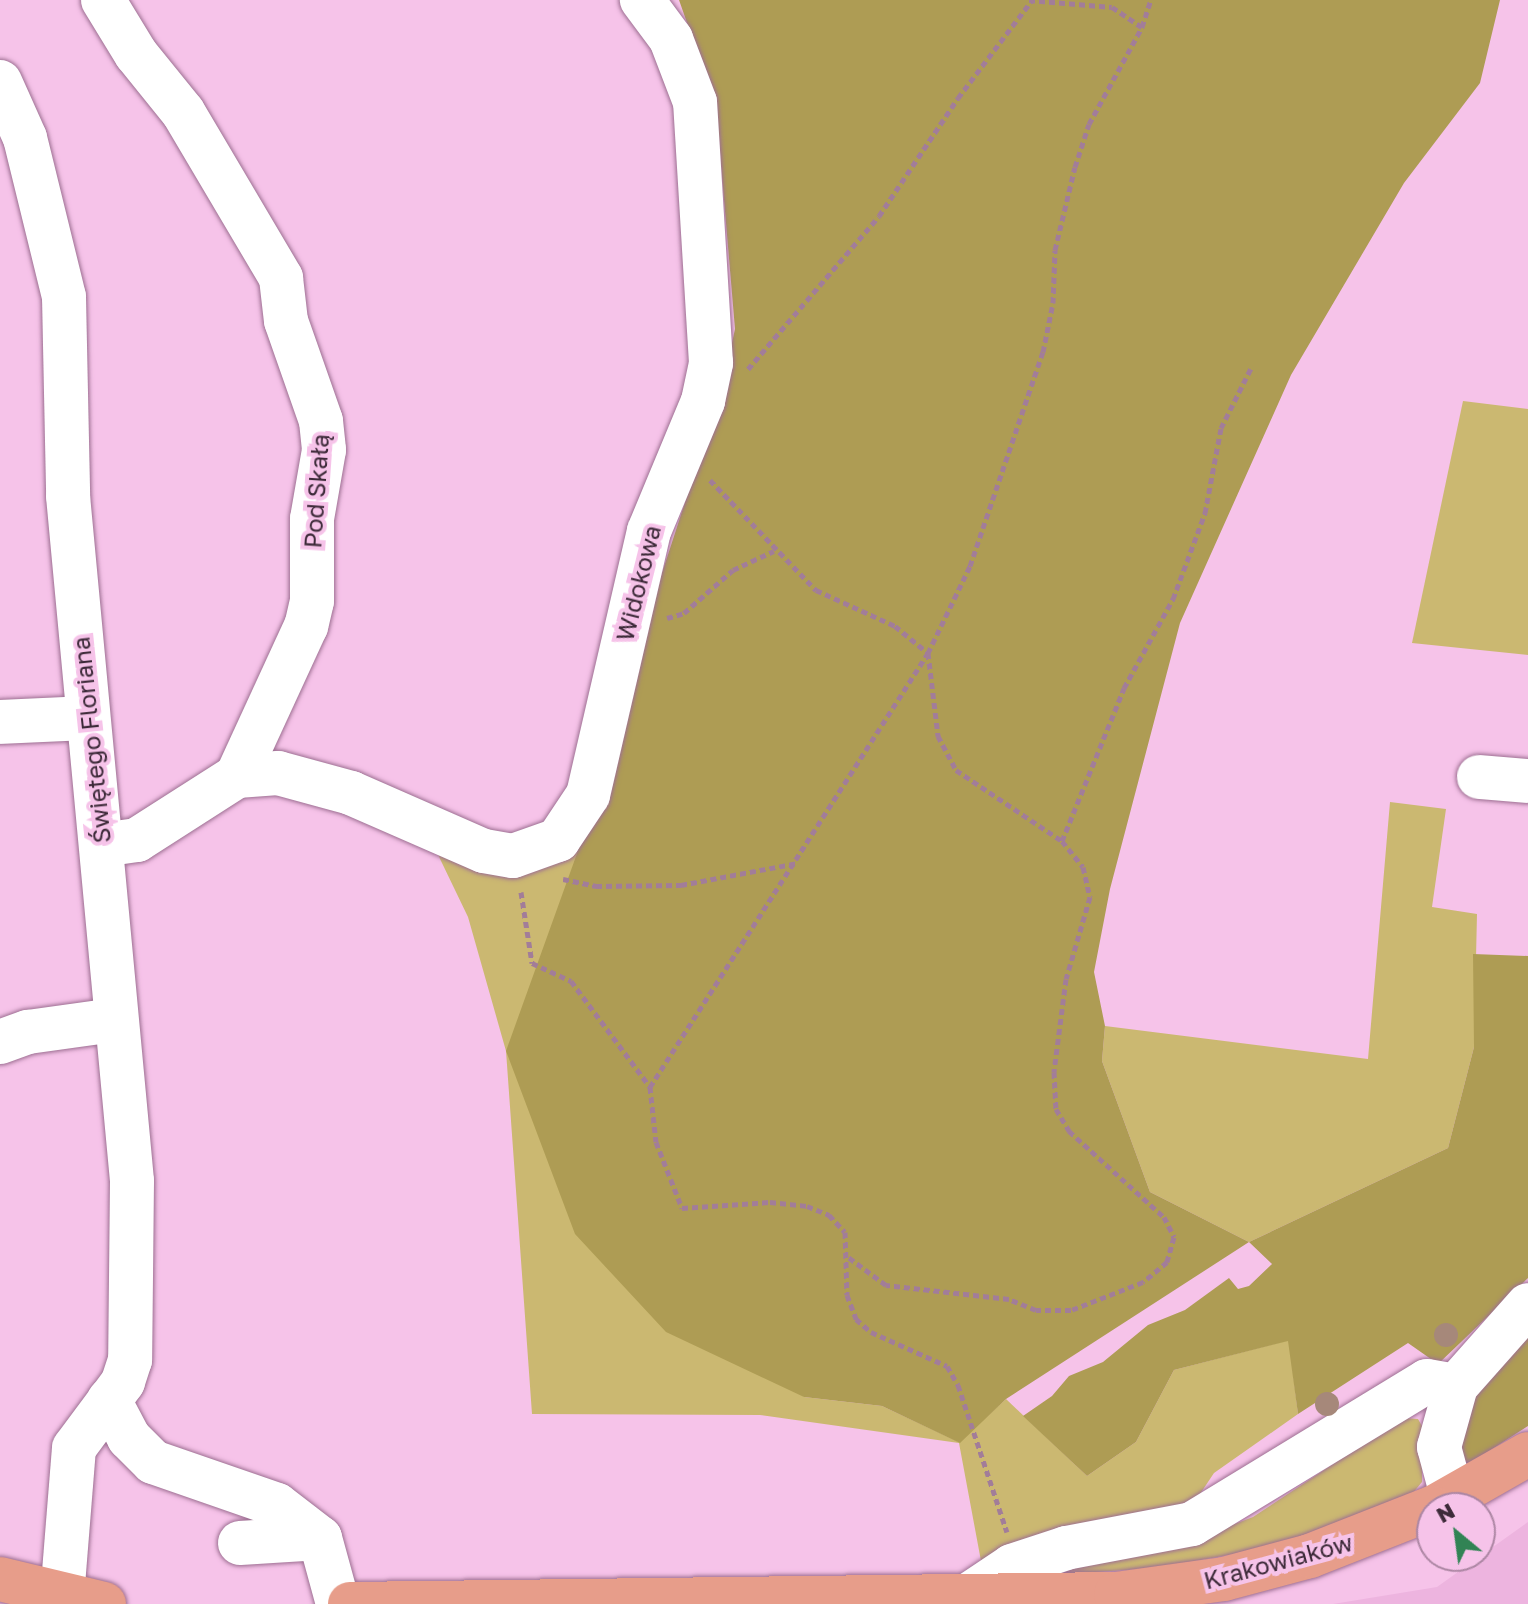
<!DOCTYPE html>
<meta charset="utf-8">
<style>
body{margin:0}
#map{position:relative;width:1528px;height:1604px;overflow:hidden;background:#f6c3e9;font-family:"Golos Text",sans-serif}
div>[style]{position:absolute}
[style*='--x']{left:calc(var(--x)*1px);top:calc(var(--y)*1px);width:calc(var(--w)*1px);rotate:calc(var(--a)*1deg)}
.built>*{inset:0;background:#edb4df}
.green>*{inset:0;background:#cbb871}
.forest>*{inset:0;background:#ae9c54}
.path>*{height:5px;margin-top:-2.5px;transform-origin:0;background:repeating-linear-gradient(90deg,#a27d99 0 6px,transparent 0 10px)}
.roads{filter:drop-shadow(0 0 2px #9d6f92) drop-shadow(0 0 2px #9d6f92)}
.minor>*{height:44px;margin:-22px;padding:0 22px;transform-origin:22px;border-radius:22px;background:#fff}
.major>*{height:44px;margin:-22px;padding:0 22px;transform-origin:22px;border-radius:22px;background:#e79d8a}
.trees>*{width:24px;height:24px;margin:-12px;border-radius:50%;background:#a6887a}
span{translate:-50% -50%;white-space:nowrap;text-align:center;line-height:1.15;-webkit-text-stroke:8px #f6c3e9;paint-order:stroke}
.street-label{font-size:24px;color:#3d2a39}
.north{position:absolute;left:1416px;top:1492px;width:80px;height:80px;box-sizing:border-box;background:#f6c3e9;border:2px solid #ac86a3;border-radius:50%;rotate:331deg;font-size:22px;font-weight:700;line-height:32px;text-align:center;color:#3d2a39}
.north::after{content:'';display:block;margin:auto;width:28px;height:36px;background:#318354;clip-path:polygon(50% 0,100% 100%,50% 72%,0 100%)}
</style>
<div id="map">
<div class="built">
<div style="clip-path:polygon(1528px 1522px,1528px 1604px,1333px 1604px,1437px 1587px)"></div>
</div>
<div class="green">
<div style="clip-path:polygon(1463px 401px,1528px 409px,1528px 655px,1412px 643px)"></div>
<div style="clip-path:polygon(1390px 802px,1446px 809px,1432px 907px,1477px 914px,1474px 1047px,1448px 1148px,1249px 1242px,1150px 1192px,1102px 1061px,1105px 1026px,1368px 1059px)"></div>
<div style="clip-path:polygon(593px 809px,804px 1397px,882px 1406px,959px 1442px,1006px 1399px,1087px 1476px,1136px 1442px,1174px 1370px,1289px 1340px,1298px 1414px,1214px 1473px,1198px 1497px,1154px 1516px,981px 1561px,959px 1443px,760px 1415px,532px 1414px,506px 1051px,468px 917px,429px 836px,468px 860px)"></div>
<div style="clip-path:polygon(1403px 1418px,1418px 1419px,1422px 1426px,1422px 1482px,1412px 1494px,1375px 1513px,1262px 1549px,1156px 1568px,1050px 1575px,1044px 1564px,1185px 1543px,1253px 1517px)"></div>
</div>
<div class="forest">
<div style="clip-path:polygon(679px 0,1500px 0,1480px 83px,1404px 183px,1291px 375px,1180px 623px,1110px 889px,1094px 972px,1105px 1026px,1102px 1061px,1150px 1192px,1249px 1242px,1448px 1148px,1474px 1047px,1473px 954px,1528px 956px,1528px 1278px,1438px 1364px,1408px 1343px,1298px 1414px,1288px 1341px,1174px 1370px,1136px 1442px,1087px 1476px,1023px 1416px,1052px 1396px,1069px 1376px,1103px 1362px,1148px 1325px,1185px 1310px,1229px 1278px,1238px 1289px,1249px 1286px,1272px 1264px,1249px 1242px,1006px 1399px,960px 1443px,882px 1406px,804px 1397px,666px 1332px,575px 1234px,506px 1051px,593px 809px,629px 674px,722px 389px,735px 329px,716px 105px)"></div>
<div style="clip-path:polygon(1528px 1324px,1528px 1426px,1469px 1464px,1451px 1456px,1458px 1401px)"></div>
</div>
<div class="path">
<div style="--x:1029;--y:0;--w:83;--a:4.8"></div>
<div style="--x:1112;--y:7;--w:36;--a:34"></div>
<div style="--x:748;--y:369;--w:201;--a:-49.4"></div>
<div style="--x:879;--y:216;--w:142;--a:-56.2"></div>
<div style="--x:958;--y:98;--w:123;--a:-52.9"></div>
<div style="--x:710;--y:480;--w:153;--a:46.1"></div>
<div style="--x:816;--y:590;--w:87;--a:24.5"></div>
<div style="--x:895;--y:626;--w:43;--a:39.3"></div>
<div style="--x:928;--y:653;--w:84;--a:83.1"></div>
<div style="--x:938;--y:736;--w:38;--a:62"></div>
<div style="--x:956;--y:770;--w:128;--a:33.8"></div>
<div style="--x:1062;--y:841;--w:33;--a:51"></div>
<div style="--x:1083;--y:867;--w:31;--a:77"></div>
<div style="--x:1090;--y:897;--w:85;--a:106.3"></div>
<div style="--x:1066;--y:979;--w:94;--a:97.4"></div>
<div style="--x:1054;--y:1072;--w:37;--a:87"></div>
<div style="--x:1056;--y:1109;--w:26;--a:59"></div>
<div style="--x:1069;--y:1131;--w:128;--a:42.2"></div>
<div style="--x:1164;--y:1217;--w:22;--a:63"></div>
<div style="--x:1174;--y:1237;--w:26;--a:106"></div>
<div style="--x:1167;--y:1262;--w:31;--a:140"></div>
<div style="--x:1143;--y:1282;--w:77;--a:158.7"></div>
<div style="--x:1071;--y:1310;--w:35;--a:180"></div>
<div style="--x:1036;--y:1310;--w:29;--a:-158"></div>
<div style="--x:1009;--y:1299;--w:124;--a:-173.5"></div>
<div style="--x:886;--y:1285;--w:47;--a:-143.6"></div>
<div style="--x:667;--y:618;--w:18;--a:-16"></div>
<div style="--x:684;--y:613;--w:65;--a:-41.3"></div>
<div style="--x:733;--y:570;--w:45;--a:-24.9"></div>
<div style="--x:1062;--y:841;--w:165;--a:-67.9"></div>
<div style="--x:1124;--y:688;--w:102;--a:-61.2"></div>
<div style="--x:1173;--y:599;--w:92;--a:-69.6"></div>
<div style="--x:1205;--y:513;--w:86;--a:-79.3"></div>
<div style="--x:1221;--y:428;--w:67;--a:-63.4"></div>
<div style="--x:563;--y:879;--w:34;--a:12"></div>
<div style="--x:596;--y:886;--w:85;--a:-0.7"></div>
<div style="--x:681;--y:885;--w:118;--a:-10.7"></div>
<div style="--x:521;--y:892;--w:72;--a:81.2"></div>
<div style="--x:532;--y:963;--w:43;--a:24.8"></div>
<div style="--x:571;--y:981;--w:132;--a:53.3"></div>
<div style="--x:650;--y:1087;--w:55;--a:83.8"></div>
<div style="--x:656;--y:1142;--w:71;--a:68.5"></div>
<div style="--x:682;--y:1208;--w:88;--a:-3.9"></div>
<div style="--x:770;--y:1202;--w:37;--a:6"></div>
<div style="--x:807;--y:1206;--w:24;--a:22"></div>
<div style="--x:829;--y:1215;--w:23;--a:47"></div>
<div style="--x:845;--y:1232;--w:63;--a:88.2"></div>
<div style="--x:847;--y:1295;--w:26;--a:69"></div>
<div style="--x:856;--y:1319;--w:20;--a:41"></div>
<div style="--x:871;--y:1332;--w:83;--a:24.1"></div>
<div style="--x:947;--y:1366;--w:22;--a:60"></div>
<div style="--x:958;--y:1385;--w:155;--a:71.6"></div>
<div style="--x:650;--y:1087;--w:515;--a:-57.36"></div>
<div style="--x:928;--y:653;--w:97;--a:-64.2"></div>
<div style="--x:970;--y:566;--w:226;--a:-71.2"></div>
<div style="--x:1043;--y:352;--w:50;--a:-78.5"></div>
<div style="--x:1053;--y:303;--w:53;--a:-87.8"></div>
<div style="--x:1055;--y:250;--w:85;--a:-76.5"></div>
<div style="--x:1075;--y:167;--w:45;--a:-72"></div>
<div style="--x:1089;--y:124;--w:111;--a:-61.3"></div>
<div style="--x:1142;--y:27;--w:28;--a:-72"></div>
</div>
<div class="roads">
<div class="minor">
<div style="--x:103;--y:0;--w:63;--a:58.6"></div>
<div style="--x:136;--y:54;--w:75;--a:51"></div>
<div style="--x:183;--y:112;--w:193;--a:59.4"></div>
<div style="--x:281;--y:278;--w:43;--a:83.4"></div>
<div style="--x:286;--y:321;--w:106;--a:70.7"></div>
<div style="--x:321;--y:421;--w:29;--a:84"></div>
<div style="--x:324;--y:450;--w:70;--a:99.9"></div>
<div style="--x:312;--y:519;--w:82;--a:90"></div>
<div style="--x:312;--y:601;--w:26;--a:103"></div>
<div style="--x:306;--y:626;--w:165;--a:114.7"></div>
<div style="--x:237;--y:776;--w:119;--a:147.4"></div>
<div style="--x:137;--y:840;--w:34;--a:172"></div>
<div style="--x:0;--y:82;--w:61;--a:65.9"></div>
<div style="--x:25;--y:138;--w:164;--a:76.2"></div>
<div style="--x:64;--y:297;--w:199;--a:88.8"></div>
<div style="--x:68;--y:496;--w:688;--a:84.66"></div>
<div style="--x:132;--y:1181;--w:179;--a:90.6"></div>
<div style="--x:130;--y:1360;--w:23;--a:108"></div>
<div style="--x:123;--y:1382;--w:82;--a:126.6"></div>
<div style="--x:74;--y:1448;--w:148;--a:94.6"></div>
<div style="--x:0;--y:722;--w:87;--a:-2.6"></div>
<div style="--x:237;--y:776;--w:41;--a:-4.2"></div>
<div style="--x:278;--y:773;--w:76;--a:15.3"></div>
<div style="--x:351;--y:793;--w:145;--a:23.6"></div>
<div style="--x:484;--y:851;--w:29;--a:10"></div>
<div style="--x:513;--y:856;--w:48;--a:-19.6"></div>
<div style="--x:558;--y:840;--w:54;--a:-56.3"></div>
<div style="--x:588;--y:795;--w:271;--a:-77"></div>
<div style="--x:649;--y:531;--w:141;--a:-67.4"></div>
<div style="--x:703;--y:401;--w:39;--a:-78"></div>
<div style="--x:711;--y:363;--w:261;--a:-93.5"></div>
<div style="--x:695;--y:102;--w:67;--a:-110.9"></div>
<div style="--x:671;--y:39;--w:49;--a:-126.6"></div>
<div style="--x:1479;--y:777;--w:49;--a:4.7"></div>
<div style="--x:0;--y:1042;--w:30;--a:-20"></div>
<div style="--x:28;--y:1032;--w:87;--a:-7.9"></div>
<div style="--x:109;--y:1400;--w:43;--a:62.2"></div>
<div style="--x:129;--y:1438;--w:34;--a:45"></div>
<div style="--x:153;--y:1462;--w:131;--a:19.1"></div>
<div style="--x:277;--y:1505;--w:54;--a:37.5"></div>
<div style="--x:320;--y:1538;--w:68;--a:74.7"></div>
<div style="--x:1453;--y:1499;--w:54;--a:-105.1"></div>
<div style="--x:1439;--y:1447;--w:63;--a:-74.4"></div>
<div style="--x:1456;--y:1386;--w:108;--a:-48.4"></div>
<div style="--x:240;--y:1543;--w:80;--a:-3.6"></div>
<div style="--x:967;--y:1596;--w:54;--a:-33.7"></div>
<div style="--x:1012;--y:1566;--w:57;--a:-18.4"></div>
<div style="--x:1066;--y:1548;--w:128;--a:-10.8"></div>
<div style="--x:1192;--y:1524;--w:275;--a:-31.3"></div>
<div style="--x:1427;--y:1381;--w:29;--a:10"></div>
</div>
<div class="major">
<div style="--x:1433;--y:1508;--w:109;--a:-29.6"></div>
<div style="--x:0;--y:1579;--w:107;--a:13.5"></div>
<div style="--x:350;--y:1604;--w:766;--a:-0.75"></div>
<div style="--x:1116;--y:1594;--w:109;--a:-7.9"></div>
<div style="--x:1224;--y:1579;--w:89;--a:-15"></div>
<div style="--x:1310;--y:1556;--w:131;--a:-21.5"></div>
</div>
</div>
<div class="trees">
<div style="left:1446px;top:1335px"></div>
<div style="left:1327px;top:1404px"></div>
</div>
<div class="street-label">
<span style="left:316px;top:491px;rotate:-86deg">Pod Skałą</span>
<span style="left:638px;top:583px;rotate:-76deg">Widokowa</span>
<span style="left:91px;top:740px;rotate:-96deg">Świętego Floriana</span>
<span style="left:1278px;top:1561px;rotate:-15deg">Krakowiaków</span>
</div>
<div class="north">N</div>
</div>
